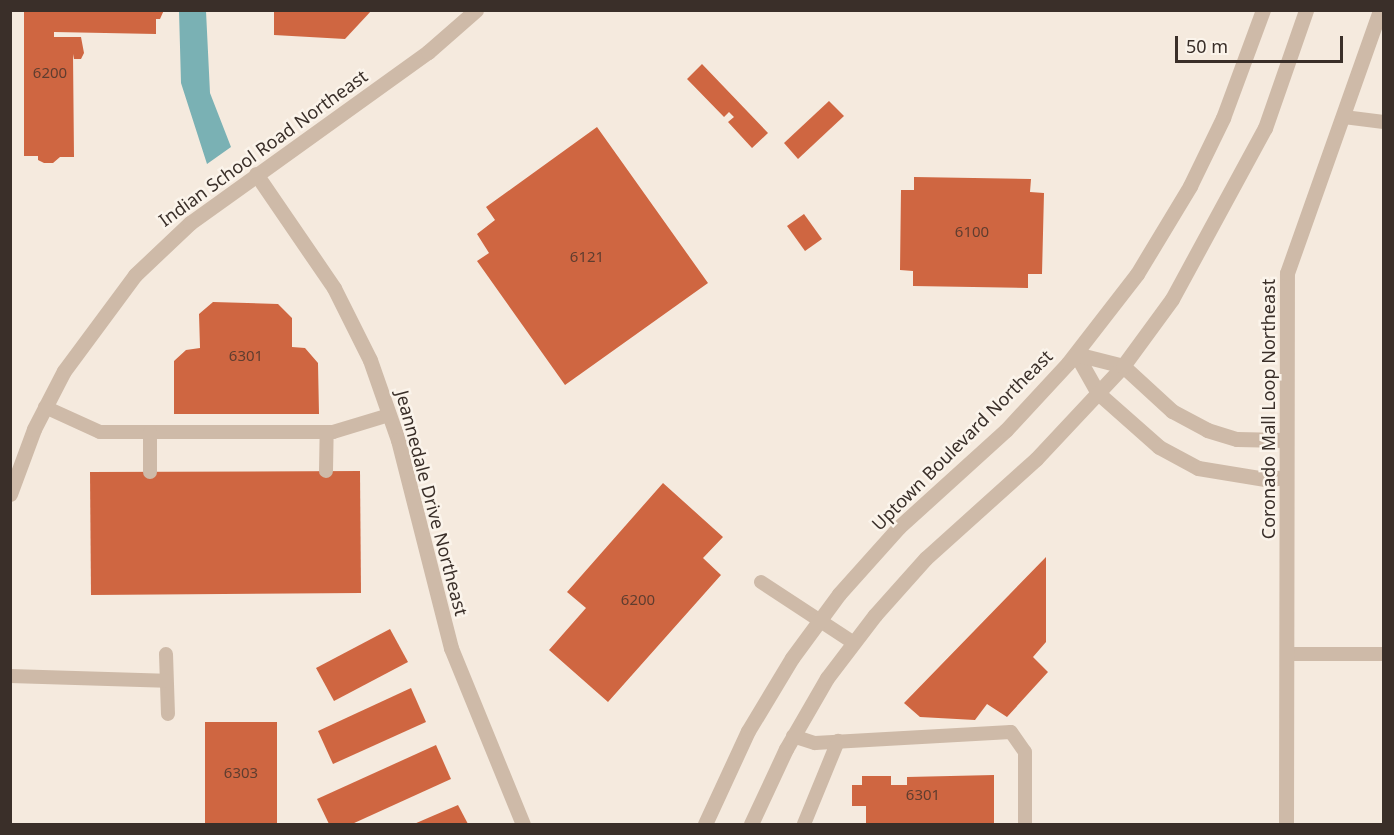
<!DOCTYPE html>
<style>
body{margin:0}
#map{position:relative;width:1394px;height:835px;overflow:hidden;background:#f5eade;font-family:"Noto Sans",sans-serif}
div>[style]{position:absolute}
[style*='--x']{left:calc(var(--x)*1px);top:calc(var(--y)*1px);width:calc(var(--w)*1px);rotate:calc(var(--a)*1deg)}
.water>*{inset:0;background:#7ab1b4}
.building>*{inset:0;background:#cf6641}
.service>*{height:14px;margin:-7px;padding:0 7px;transform-origin:7px;border-radius:7px;background:#cebaa8}
.minor>*{height:15px;margin:-7.5px;padding:0 7.5px;transform-origin:7.5px;border-radius:7.5px;background:#cebaa8}
.tertiary>*{height:15px;margin:-7.5px;padding:0 7.5px;transform-origin:7.5px;border-radius:7.5px;background:#cebaa8}
span{translate:-50% -50%;white-space:nowrap;text-align:center;line-height:1.15;-webkit-text-stroke:5px #fbf4eb;paint-order:stroke}
.number-label{font-size:15px;color:#5f3d2f}
.number-label span{-webkit-text-stroke-width:0}
.street-label{font-size:18px;color:#3a2f29}
.frame{position:absolute;inset:0;border:12px solid #3a2f29;pointer-events:none}
.scale{position:absolute;left:1175px;top:36px;width:168px;height:27px;box-sizing:border-box;border:3px solid #3a2f29;border-top:0;padding-left:8px;font-size:18px;line-height:21px;white-space:nowrap;color:#3a2f29;-webkit-text-stroke:4px #fbf4eb;paint-order:stroke}
</style>
<div id="map">
<div class="water">
<div style="clip-path:polygon(179px 11px,206px 11px,210px 93px,231px 147px,207px 164px,181px 83px)"></div>
</div>
<div class="building">
<div style="clip-path:polygon(24px 10px,164px 10px,160px 19px,156px 19px,156px 34px,54px 32px,54px 37px,81px 37px,84px 53px,81px 59px,74px 59px,73px 54px,74px 157px,60px 157px,53px 163px,44px 163px,38px 160px,38px 156px,24px 156px)"></div>
<div style="clip-path:polygon(274px 10px,372px 10px,345px 39px,274px 35px)"></div>
<div style="clip-path:polygon(702px 64px,768px 133px,752px 148px,728px 122px,734px 117px,729px 112px,724px 117px,687px 79px)"></div>
<div style="clip-path:polygon(829px 101px,844px 116px,798px 159px,784px 143px)"></div>
<div style="clip-path:polygon(597px 127px,708px 283px,565px 385px,477px 261px,489px 253px,477px 234px,495px 220px,486px 207px)"></div>
<div style="clip-path:polygon(914px 177px,1031px 179px,1030px 192px,1044px 193px,1042px 274px,1028px 274px,1028px 288px,913px 286px,913px 271px,900px 270px,901px 190px,914px 190px)"></div>
<div style="clip-path:polygon(804px 214px,822px 239px,805px 251px,787px 226px)"></div>
<div style="clip-path:polygon(213px 302px,278px 304px,292px 318px,292px 347px,305px 348px,318px 363px,319px 414px,174px 414px,174px 361px,186px 350px,200px 348px,199px 314px)"></div>
<div style="clip-path:polygon(360px 471px,361px 593px,91px 595px,90px 472px)"></div>
<div style="clip-path:polygon(663px 483px,723px 537px,703px 558px,721px 575px,608px 702px,549px 650px,586px 608px,567px 592px)"></div>
<div style="clip-path:polygon(1046px 557px,1046px 642px,1033px 657px,1048px 672px,1007px 717px,987px 704px,975px 720px,920px 717px,904px 703px)"></div>
<div style="clip-path:polygon(390px 629px,408px 662px,334px 701px,316px 668px)"></div>
<div style="clip-path:polygon(411px 688px,426px 722px,333px 764px,318px 731px)"></div>
<div style="clip-path:polygon(205px 722px,277px 722px,277px 824px,205px 824px)"></div>
<div style="clip-path:polygon(436px 745px,451px 779px,352px 824px,329px 824px,317px 799px)"></div>
<div style="clip-path:polygon(994px 775px,994px 824px,866px 824px,866px 806px,852px 806px,852px 785px,862px 785px,862px 776px,891px 776px,891px 785px,907px 785px,907px 777px)"></div>
<div style="clip-path:polygon(458px 805px,468px 824px,414px 824px)"></div>
</div>
<div class="service">
<div style="--x:1344;--y:117;--w:40;--a:7.1"></div>
<div style="--x:45;--y:407;--w:60;--a:24.4"></div>
<div style="--x:100;--y:432;--w:233;--a:0"></div>
<div style="--x:333;--y:432;--w:59;--a:-16.9"></div>
<div style="--x:150;--y:432;--w:40;--a:90"></div>
<div style="--x:326;--y:471;--w:39;--a:-89"></div>
<div style="--x:761;--y:582;--w:111;--a:33.3"></div>
<div style="--x:166;--y:654;--w:60;--a:88.1"></div>
<div style="--x:1287;--y:654;--w:97;--a:0"></div>
<div style="--x:10;--y:676;--w:155;--a:1.8"></div>
<div style="--x:793;--y:736;--w:23;--a:18"></div>
<div style="--x:815;--y:743;--w:196;--a:-3.2"></div>
<div style="--x:1011;--y:732;--w:24;--a:55"></div>
<div style="--x:1025;--y:752;--w:72;--a:90"></div>
<div style="--x:804;--y:824;--w:90;--a:-67.7"></div>
</div>
<div class="minor">
<div style="--x:256;--y:174;--w:138;--a:55.6"></div>
<div style="--x:334;--y:288;--w:80;--a:63.4"></div>
<div style="--x:370;--y:360;--w:85;--a:70.7"></div>
<div style="--x:398;--y:440;--w:215;--a:75.7"></div>
<div style="--x:451;--y:648;--w:190;--a:67.8"></div>
<div style="--x:1076;--y:354;--w:45;--a:60.6"></div>
<div style="--x:1098;--y:393;--w:81;--a:41.5"></div>
<div style="--x:1159;--y:447;--w:44;--a:28.3"></div>
<div style="--x:1198;--y:468;--w:68;--a:9.3"></div>
<div style="--x:1265;--y:479;--w:21;--a:-5"></div>
<div style="--x:1076;--y:354;--w:49;--a:14.3"></div>
<div style="--x:1123;--y:366;--w:67;--a:42.6"></div>
<div style="--x:1172;--y:411;--w:40;--a:28"></div>
<div style="--x:1207;--y:430;--w:31;--a:17"></div>
<div style="--x:1237;--y:439;--w:49;--a:1.2"></div>
<div style="--x:1286;--y:824;--w:551;--a:-89.9"></div>
<div style="--x:1287;--y:273;--w:279;--a:-70.5"></div>
</div>
<div class="tertiary">
<div style="--x:10;--y:494;--w:69;--a:-69.7"></div>
<div style="--x:34;--y:429;--w:65;--a:-62.7"></div>
<div style="--x:64;--y:371;--w:119;--a:-53.5"></div>
<div style="--x:135;--y:275;--w:76;--a:-43.4"></div>
<div style="--x:190;--y:223;--w:293;--a:-35.7"></div>
<div style="--x:428;--y:52;--w:64;--a:-41.2"></div>
<div style="--x:705;--y:824;--w:102;--a:-65.2"></div>
<div style="--x:748;--y:731;--w:85;--a:-58.9"></div>
<div style="--x:792;--y:658;--w:79;--a:-53.7"></div>
<div style="--x:839;--y:594;--w:90;--a:-48.2"></div>
<div style="--x:899;--y:527;--w:144;--a:-42.2"></div>
<div style="--x:1006;--y:430;--w:91;--a:-47.2"></div>
<div style="--x:1068;--y:363;--w:113;--a:-52.2"></div>
<div style="--x:1137;--y:274;--w:103;--a:-58.9"></div>
<div style="--x:1190;--y:186;--w:76;--a:-64.1"></div>
<div style="--x:1223;--y:118;--w:115;--a:-69.7"></div>
<div style="--x:751;--y:824;--w:83;--a:-65"></div>
<div style="--x:786;--y:749;--w:82;--a:-60"></div>
<div style="--x:827;--y:678;--w:79;--a:-52.7"></div>
<div style="--x:875;--y:615;--w:76;--a:-48.2"></div>
<div style="--x:926;--y:558;--w:148;--a:-42"></div>
<div style="--x:1036;--y:459;--w:127;--a:-46.9"></div>
<div style="--x:1123;--y:366;--w:83;--a:-53.8"></div>
<div style="--x:1172;--y:299;--w:195;--a:-61.5"></div>
<div style="--x:1265;--y:128;--w:125;--a:-70.8"></div>
</div>
<div class="number-label">
<span style="left:50px;top:73px">6200</span>
<span style="left:972px;top:232px">6100</span>
<span style="left:587px;top:257px">6121</span>
<span style="left:246px;top:356px">6301</span>
<span style="left:638px;top:600px">6200</span>
<span style="left:241px;top:773px">6303</span>
<span style="left:923px;top:795px">6301</span>
</div>
<div class="street-label">
<span style="left:263px;top:148px;rotate:-36deg">Indian School Road Northeast</span>
<span style="left:1268px;top:409px;rotate:-90deg">Coronado Mall Loop Northeast</span>
<span style="left:962px;top:440px;rotate:-45deg">Uptown Boulevard Northeast</span>
<span style="left:432px;top:503px;rotate:75deg">Jeannedale Drive Northeast</span>
</div>
<div class="frame"></div>
<div class="scale">50 m</div>
</div>
